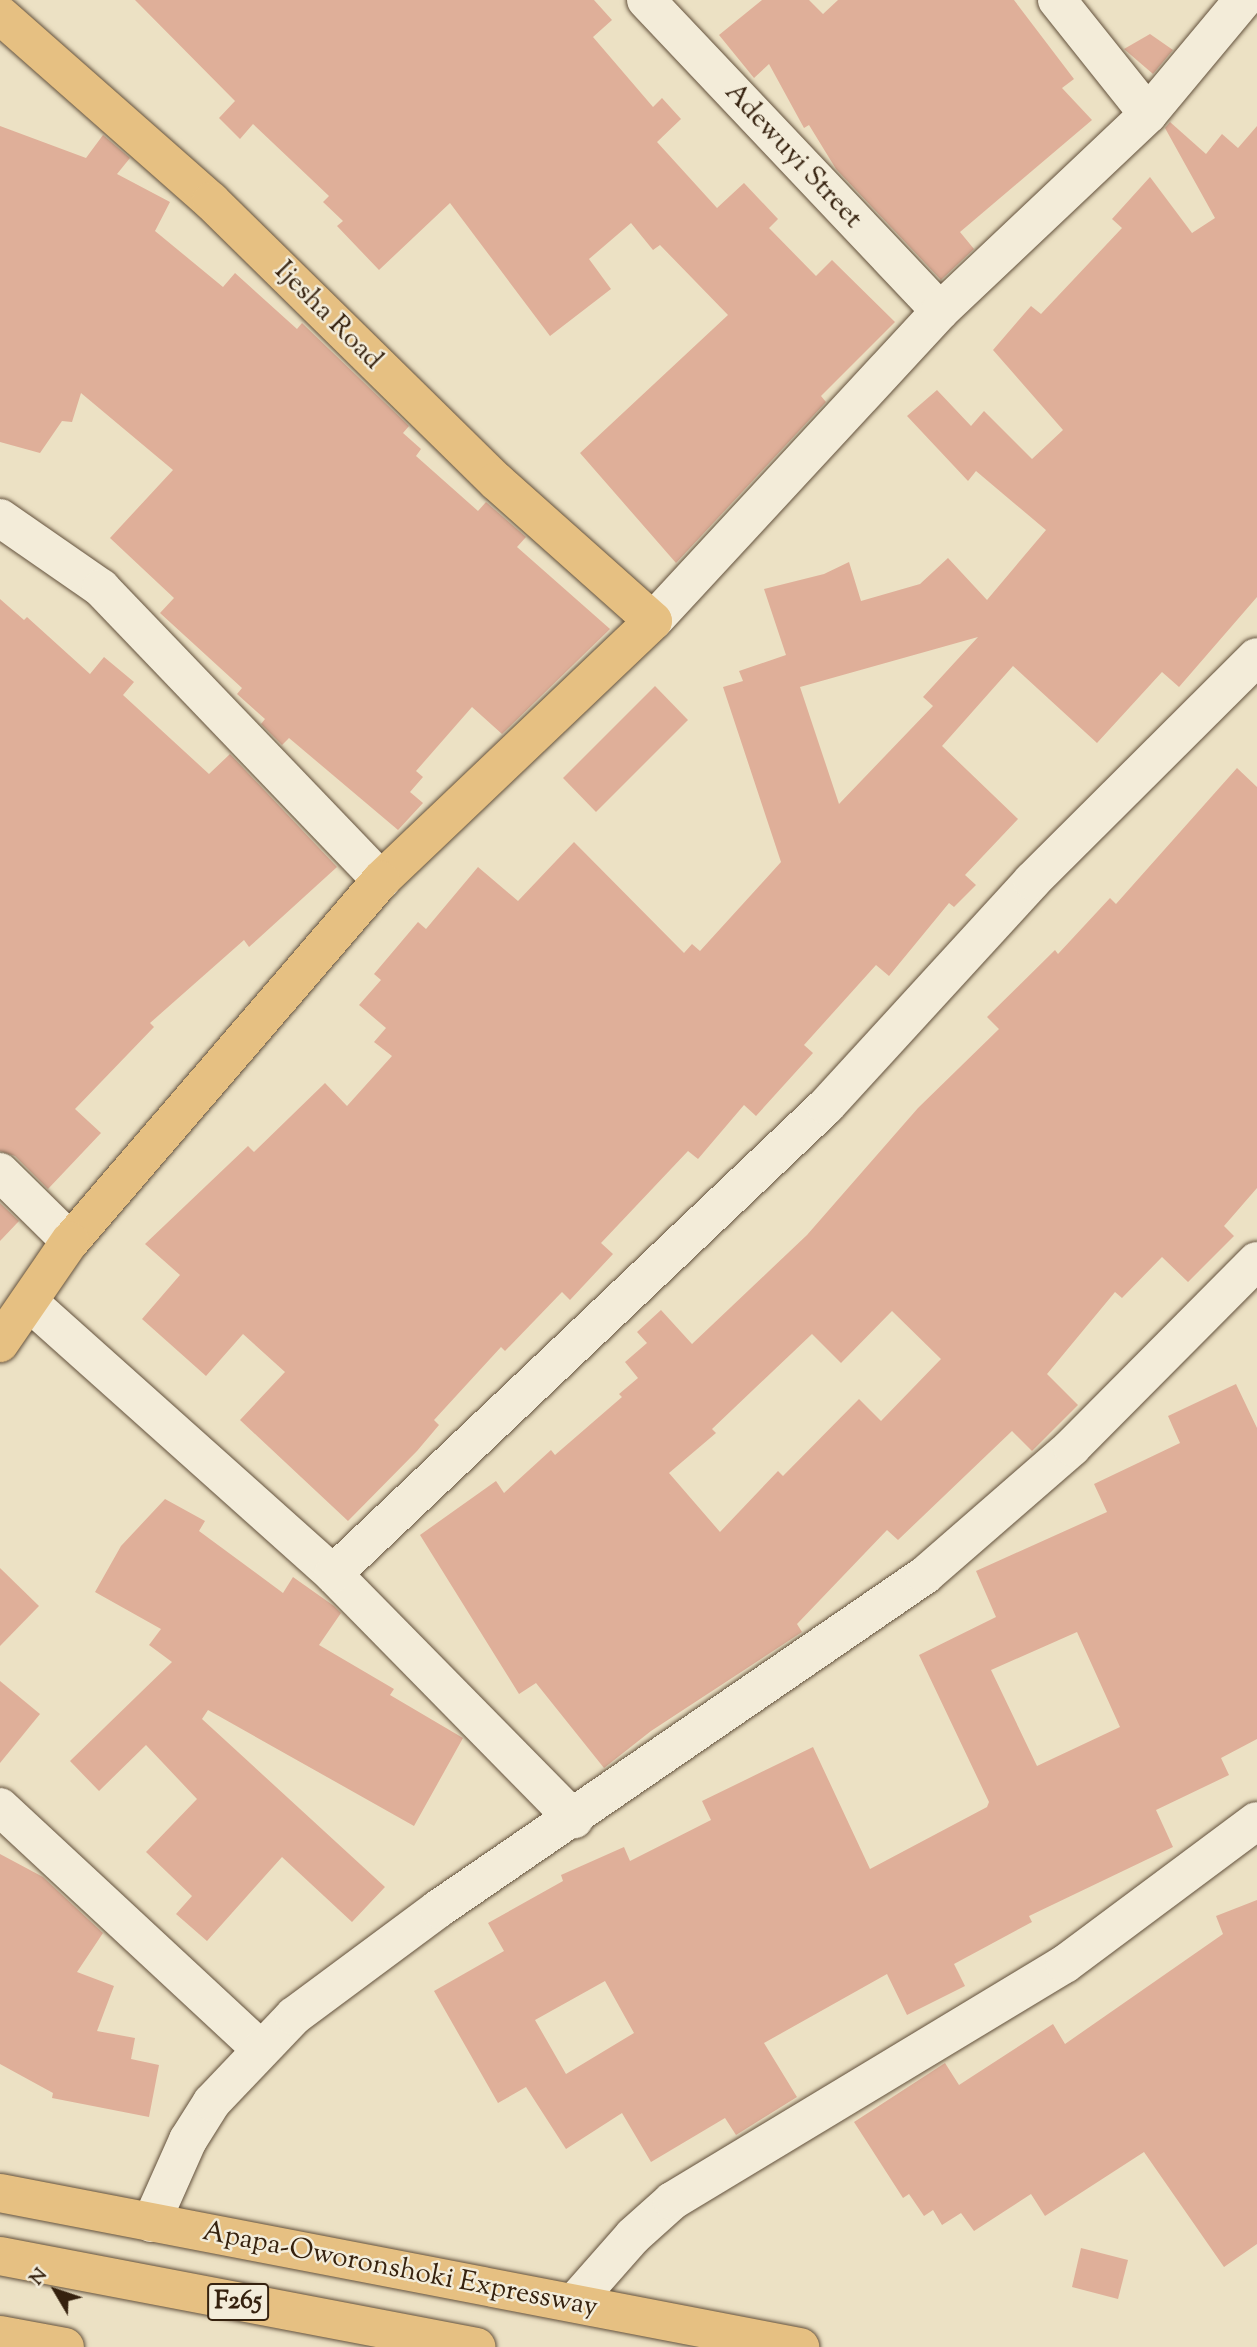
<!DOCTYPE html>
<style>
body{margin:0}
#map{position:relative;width:1257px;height:2347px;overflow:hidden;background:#ece1c4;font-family:"Sorts Mill Goudy",serif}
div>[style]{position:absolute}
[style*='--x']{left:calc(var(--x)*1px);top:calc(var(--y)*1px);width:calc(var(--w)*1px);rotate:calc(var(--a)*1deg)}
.building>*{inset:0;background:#dfaf99}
.roads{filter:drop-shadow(0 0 2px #63513c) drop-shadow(0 0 2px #63513c)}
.minor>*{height:38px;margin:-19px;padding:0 19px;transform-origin:19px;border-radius:19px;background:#f3ecd9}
.major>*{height:38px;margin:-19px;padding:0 19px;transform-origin:19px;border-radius:19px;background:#e6c082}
.highway>*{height:38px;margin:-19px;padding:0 19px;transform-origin:19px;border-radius:19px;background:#e6c082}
span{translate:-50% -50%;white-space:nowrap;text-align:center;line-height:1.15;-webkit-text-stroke:5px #f3ecd9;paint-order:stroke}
.shield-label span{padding:2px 5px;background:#f3ecd9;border:2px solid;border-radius:5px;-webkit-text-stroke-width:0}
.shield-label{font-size:26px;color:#35210e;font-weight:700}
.street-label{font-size:28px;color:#35210e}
.north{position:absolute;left:21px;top:2256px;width:70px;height:70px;-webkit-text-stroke:5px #f3ecd9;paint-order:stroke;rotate:309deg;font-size:19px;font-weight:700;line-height:28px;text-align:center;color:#35210e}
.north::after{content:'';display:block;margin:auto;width:24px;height:32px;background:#35210e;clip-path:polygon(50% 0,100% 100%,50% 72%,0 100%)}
</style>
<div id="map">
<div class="building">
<div style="clip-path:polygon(135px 0,594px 0,612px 20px,593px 37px,653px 107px,662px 98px,681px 119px,657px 142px,717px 208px,744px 183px,778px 219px,769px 228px,816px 276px,832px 260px,895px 322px,821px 396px,826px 402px,676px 563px,580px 453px,728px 315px,660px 245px,653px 250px,631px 223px,589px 259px,611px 289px,550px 336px,450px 203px,379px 270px,337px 226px,343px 221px,323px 202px,329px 196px,253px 124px,240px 139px,219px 118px,235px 101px)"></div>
<div style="clip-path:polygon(762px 0,809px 0,823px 14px,838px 0,1014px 0,1074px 79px,1062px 88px,1092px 120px,960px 232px,974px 249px,941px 280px,836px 169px,809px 125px,804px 128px,769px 64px,754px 78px,719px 35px)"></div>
<div style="clip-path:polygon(1150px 34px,1173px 50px,1153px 74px,1124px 49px)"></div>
<div style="clip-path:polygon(evenodd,1170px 122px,1206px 154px,1222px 134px,1238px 148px,1257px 126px,1257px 597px,1179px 687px,1162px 672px,1097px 743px,1013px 666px,942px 746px,1018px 819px,965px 875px,976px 885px,954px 907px,949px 903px,889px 976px,876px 965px,804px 1045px,813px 1053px,756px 1116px,744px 1105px,698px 1159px,688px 1151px,601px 1243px,613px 1254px,570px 1300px,562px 1292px,505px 1351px,501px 1347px,434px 1420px,439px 1425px,417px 1451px,348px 1521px,240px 1420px,285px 1372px,243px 1334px,206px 1376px,142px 1319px,180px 1275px,145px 1244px,248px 1146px,254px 1152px,325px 1083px,347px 1106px,392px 1056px,374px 1042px,386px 1028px,359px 1005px,381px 980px,374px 974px,418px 922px,426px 929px,478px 867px,518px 901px,574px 842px,684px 953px,692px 944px,700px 951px,781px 862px,723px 687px,743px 681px,739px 671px,786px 655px,764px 589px,824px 574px,849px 562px,861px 601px,920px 584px,948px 558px,987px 600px,1046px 530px,976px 471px,968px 481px,907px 416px,937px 390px,971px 426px,984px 411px,1032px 459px,1063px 430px,993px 350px,1031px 306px,1041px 314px,1122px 228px,1112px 219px,1150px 177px,1192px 233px,1215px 218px,1165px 128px,1170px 122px,978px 637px,923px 697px,933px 706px,839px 804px,800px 687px,978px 637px)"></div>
<div style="clip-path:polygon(0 126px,86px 158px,103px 135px,130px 158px,117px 174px,170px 202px,155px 231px,223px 287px,235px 273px,297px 329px,302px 323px,409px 426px,403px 433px,421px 449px,416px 456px,478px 511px,486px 502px,526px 537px,517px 547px,610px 629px,502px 734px,472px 707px,416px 771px,423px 777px,410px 792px,423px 803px,398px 830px,289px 738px,282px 745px,261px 724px,265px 719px,237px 694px,242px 688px,160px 613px,174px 598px,110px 538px,173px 470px,81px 393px,72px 422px,62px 421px,40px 453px,0 442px)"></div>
<div style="clip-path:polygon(0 599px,24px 620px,27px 617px,90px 674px,104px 657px,134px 682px,123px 695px,209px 774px,230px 754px,337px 867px,249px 947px,244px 940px,150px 1023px,154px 1027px,75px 1109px,101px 1133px,48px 1189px,15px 1156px,0 1151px)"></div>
<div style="clip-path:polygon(655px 686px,688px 720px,596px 812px,563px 778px)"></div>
<div style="clip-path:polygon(evenodd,1237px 768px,1257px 787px,1257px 1188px,1224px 1226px,1234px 1236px,1188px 1282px,1162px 1257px,1122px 1298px,1115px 1292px,1047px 1374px,1078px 1405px,1032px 1451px,1012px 1431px,898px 1540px,887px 1530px,797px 1624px,802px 1632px,651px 1731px,604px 1768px,536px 1683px,519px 1694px,420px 1535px,496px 1481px,504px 1493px,551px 1450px,555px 1455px,622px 1397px,619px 1394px,638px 1378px,625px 1362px,647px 1343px,637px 1332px,661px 1310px,692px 1344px,807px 1235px,918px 1108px,999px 1029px,987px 1017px,1055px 950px,1058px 954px,1110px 898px,1116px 904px,1237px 768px,892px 1311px,941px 1359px,881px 1421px,859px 1399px,783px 1476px,778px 1471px,720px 1532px,669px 1473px,716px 1433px,712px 1429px,812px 1334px,841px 1363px,892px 1311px)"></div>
<div style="clip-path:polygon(0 1203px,19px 1221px,0 1241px)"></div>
<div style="clip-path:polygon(evenodd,1236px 1384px,1257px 1428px,1257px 1739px,1221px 1758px,1229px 1775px,1156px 1810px,1173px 1847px,1029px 1916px,1032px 1922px,954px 1964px,965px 1986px,907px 2015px,887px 1974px,764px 2043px,797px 2097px,736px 2135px,725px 2118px,651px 2162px,622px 2113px,566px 2149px,526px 2087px,498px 2103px,434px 1991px,504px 1951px,488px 1923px,563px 1881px,561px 1875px,624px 1847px,630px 1861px,711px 1820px,702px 1801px,813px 1747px,870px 1869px,987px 1807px,989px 1802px,919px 1655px,996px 1617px,976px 1571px,1107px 1512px,1094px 1484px,1180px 1443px,1168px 1416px,1236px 1384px,1077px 1632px,1120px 1727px,1037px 1766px,991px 1670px,1077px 1632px,1236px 1384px,605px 1981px,634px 2033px,566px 2074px,535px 2020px,605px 1981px)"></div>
<div style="clip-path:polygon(165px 1499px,205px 1521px,199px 1531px,283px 1593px,293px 1577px,334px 1606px,341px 1613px,319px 1645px,394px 1689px,390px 1695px,463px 1738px,414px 1826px,208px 1710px,202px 1719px,385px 1887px,352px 1922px,282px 1857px,207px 1941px,176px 1914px,192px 1896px,146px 1852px,197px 1799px,146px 1745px,99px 1791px,70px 1761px,172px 1662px,149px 1645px,161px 1629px,95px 1592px,121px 1546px)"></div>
<div style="clip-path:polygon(0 1568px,39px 1606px,0 1646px)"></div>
<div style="clip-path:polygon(0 1681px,40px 1714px,0 1763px)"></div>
<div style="clip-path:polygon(0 1854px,43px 1877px,103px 1933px,77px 1972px,114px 1986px,97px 2031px,135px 2038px,131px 2059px,159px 2065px,149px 2117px,52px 2098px,53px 2093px,0 2064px)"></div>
<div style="clip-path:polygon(1257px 1900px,1257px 2244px,1224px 2267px,1144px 2152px,1045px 2216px,1031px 2194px,974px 2231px,961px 2213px,942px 2225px,933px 2210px,924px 2216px,909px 2194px,903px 2198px,854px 2122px,945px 2063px,959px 2085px,1053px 2024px,1065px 2044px,1223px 1934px,1216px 1916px)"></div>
<div style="clip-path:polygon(1081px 2248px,1128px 2260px,1118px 2299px,1072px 2287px)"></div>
</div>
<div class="roads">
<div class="minor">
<div style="--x:646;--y:0;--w:428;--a:46.6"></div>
<div style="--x:1057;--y:0;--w:146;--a:51.4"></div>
<div style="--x:0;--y:518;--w:123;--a:34.7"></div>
<div style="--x:101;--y:588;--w:405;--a:46.2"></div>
<div style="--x:653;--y:621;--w:422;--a:-47.2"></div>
<div style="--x:940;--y:311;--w:286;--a:-43.4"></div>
<div style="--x:1148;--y:114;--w:148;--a:-50.2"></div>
<div style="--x:0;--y:1172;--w:98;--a:44.6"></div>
<div style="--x:29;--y:1302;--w:408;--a:41.8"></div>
<div style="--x:333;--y:1574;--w:344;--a:45.5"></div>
<div style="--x:333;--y:1574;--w:680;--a:-43.51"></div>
<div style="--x:826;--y:1106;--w:305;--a:-47.5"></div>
<div style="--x:1032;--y:881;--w:317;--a:-44.9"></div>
<div style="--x:0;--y:1807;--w:354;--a:42.9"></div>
<div style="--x:151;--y:2223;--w:91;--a:-66"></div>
<div style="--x:188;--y:2140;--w:45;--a:-57.7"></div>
<div style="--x:212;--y:2102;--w:119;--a:-46.4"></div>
<div style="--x:294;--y:2016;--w:179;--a:-36.6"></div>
<div style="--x:438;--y:1909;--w:591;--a:-34.44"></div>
<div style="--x:925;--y:1575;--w:195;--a:-41"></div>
<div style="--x:1072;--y:1447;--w:262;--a:-45.2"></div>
<div style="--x:574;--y:2303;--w:89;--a:-48.6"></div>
<div style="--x:633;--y:2236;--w:52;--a:-41.9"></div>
<div style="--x:672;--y:2201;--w:459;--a:-31.1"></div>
<div style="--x:1065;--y:1964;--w:239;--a:-36.7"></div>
</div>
<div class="major">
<div style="--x:0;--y:15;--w:281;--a:41.4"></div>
<div style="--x:211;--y:201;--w:400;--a:44.5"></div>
<div style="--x:496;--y:481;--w:210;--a:41.7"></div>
<div style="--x:653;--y:621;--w:376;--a:136.4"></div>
<div style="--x:381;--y:880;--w:476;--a:130.7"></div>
<div style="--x:70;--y:1241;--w:124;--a:124.5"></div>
<div style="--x:0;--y:2193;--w:815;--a:10.9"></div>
</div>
<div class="highway">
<div style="--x:0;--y:2256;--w:485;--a:10.8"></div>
<div style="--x:0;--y:2335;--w:66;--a:10.5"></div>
</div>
</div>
<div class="shield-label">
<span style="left:238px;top:2302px">F265</span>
</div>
<div class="street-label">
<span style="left:793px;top:156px;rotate:47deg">Adewuyi Street</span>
<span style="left:328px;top:316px;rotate:45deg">Ijesha Road</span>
<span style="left:400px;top:2270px;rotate:11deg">Apapa-Oworonshoki Expressway</span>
</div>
<div class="north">N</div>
</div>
